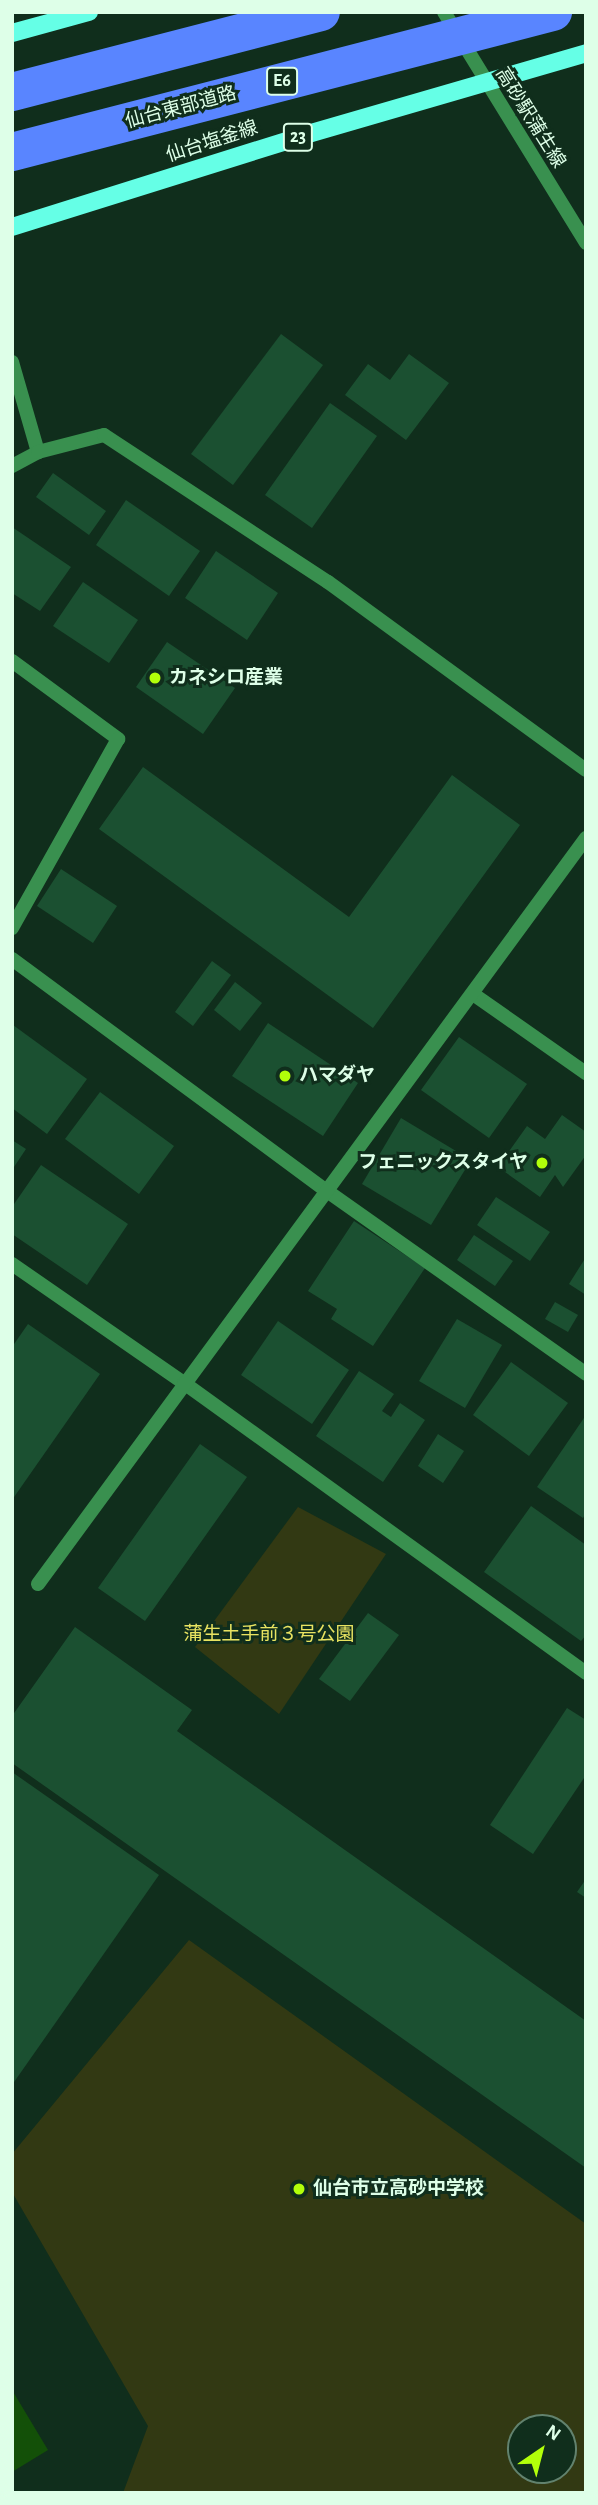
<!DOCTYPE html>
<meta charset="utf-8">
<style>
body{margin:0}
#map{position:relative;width:598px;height:2505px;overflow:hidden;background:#102e1c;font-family:"Alegreya Sans","Noto Sans JP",sans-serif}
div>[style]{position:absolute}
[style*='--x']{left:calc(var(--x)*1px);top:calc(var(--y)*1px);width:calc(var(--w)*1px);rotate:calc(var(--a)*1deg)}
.green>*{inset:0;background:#323913}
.water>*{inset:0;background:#135008}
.building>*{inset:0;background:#1b5031}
.minor>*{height:14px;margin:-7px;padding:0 7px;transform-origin:7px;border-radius:7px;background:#39904f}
.tertiary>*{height:14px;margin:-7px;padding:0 7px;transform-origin:7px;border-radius:7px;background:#39904f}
.primary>*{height:18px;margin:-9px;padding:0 9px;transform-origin:9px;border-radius:9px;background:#65ffe6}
.motorway>*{height:38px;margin:-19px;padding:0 19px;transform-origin:19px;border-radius:19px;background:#5985ff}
.motorway-bridge>*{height:38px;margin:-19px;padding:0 19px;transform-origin:19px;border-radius:19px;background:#5985ff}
.dots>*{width:19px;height:19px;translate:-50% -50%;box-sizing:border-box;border:4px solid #102e1c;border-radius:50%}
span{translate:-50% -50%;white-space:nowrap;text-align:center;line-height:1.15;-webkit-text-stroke:6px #102e1c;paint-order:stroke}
.shield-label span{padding:2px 5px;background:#102e1c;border:2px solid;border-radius:5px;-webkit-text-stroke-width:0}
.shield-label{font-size:18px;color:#deffe8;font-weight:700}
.street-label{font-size:19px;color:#deffe8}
.poi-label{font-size:19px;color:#deffe8;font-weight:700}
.left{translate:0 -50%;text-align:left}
.right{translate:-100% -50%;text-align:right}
.park-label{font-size:19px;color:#e8e361}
.frame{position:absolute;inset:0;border:14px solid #deffe8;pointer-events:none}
.north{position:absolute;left:507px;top:2414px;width:70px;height:70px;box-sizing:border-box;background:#102e1c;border:2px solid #62826e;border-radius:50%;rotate:35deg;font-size:19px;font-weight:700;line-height:28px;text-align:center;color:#deffe8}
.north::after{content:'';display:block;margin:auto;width:24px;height:32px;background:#b2ff0a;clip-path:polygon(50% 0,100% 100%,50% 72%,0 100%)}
</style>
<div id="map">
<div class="green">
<div style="clip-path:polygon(298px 1507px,386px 1554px,279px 1714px,195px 1647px)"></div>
<div style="clip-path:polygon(evenodd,189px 1940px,586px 2224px,586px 2493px,123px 2493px,148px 2426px,12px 2192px,12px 2154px,189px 1940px,521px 2428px,563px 2428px,563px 2470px,521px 2470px,521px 2428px)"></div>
</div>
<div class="water">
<div style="clip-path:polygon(12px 2390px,48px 2450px,12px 2472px)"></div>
</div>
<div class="building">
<div style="clip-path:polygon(281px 334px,323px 365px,233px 485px,191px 454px)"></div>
<div style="clip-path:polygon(409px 354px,449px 383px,406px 440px,345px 395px,368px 364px,390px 380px)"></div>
<div style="clip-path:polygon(330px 403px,377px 436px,312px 528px,265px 495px)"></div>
<div style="clip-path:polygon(53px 473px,106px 511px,89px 535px,36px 497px)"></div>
<div style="clip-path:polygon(126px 500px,200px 551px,169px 596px,96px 545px)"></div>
<div style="clip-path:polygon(12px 527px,71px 567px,40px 611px,12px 593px)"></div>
<div style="clip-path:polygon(216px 551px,278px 593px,247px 640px,185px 598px)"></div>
<div style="clip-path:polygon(83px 582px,138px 620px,109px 663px,53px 626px)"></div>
<div style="clip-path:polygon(167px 642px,235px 688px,203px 734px,136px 687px)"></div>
<div style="clip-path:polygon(143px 767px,349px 917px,452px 775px,520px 825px,373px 1028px,99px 829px)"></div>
<div style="clip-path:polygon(61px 869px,117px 906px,93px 943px,37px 906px)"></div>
<div style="clip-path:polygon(212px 961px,231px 975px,193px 1026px,175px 1012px)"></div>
<div style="clip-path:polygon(235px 982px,262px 1003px,240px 1031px,214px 1010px)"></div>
<div style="clip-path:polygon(268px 1023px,358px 1083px,323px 1136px,232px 1076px)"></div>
<div style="clip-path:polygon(13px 1025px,87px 1079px,47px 1134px,12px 1108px)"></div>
<div style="clip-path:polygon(459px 1037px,527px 1084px,489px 1138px,421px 1090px)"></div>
<div style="clip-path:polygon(100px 1092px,174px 1146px,139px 1194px,65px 1139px)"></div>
<div style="clip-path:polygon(562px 1115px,586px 1132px,586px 1155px,563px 1187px,555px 1175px,540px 1197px,498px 1167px,527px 1126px,545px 1139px)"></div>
<div style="clip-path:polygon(401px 1118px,471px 1160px,431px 1225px,362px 1184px)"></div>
<div style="clip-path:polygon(12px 1140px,26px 1149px,12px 1170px)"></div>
<div style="clip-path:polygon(41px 1165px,128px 1224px,87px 1285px,12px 1234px,12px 1207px)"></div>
<div style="clip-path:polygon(496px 1197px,550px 1232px,530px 1261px,477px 1225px)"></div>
<div style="clip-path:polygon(354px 1221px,425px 1268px,373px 1346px,331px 1319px,337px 1309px,308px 1291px)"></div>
<div style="clip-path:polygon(474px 1235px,513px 1261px,495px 1286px,457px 1260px)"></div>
<div style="clip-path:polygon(586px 1257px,586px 1295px,569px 1284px)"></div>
<div style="clip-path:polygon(555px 1302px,578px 1315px,568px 1332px,545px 1319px)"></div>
<div style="clip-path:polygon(457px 1319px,502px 1345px,465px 1408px,419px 1381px)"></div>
<div style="clip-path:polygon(278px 1321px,349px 1370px,312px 1424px,241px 1375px)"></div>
<div style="clip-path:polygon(28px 1324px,100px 1374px,12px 1500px,12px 1347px)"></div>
<div style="clip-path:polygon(511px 1362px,568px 1403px,529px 1456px,473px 1415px)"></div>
<div style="clip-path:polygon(359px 1371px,394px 1394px,382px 1411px,391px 1417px,400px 1403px,425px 1420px,383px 1482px,316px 1436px)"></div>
<div style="clip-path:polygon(586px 1415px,586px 1513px,583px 1518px,537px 1487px)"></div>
<div style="clip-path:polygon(438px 1434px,464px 1451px,443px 1483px,418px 1466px)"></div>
<div style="clip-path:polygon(200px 1444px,247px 1477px,145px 1621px,98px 1588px)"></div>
<div style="clip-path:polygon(531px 1506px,586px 1545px,586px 1635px,581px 1641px,484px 1572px)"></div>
<div style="clip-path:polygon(368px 1613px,399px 1635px,350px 1701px,319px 1679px)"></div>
<div style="clip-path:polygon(75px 1627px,192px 1710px,177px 1731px,586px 2021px,586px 2168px,12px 1763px,12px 1716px)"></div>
<div style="clip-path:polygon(567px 1708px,586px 1720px,586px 1775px,533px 1854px,490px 1825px)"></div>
<div style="clip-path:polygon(12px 1772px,159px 1875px,12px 2085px)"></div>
<div style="clip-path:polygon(586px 1879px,586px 1898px,577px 1892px)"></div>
</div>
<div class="minor">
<div style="--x:12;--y:362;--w:94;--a:73.9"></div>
<div style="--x:12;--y:466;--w:30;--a:-28"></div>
<div style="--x:38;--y:452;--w:68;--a:-14.4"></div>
<div style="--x:104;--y:435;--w:268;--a:33.3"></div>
<div style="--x:328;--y:582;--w:319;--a:36.1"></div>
<div style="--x:12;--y:661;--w:132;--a:36.3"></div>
<div style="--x:118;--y:739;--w:217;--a:119.3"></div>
<div style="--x:12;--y:959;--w:391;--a:36.4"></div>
<div style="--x:327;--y:1191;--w:317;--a:35.2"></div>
<div style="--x:473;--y:994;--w:138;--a:35"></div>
<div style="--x:12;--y:1264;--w:209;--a:34.7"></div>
<div style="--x:184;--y:1383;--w:496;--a:35.8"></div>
<div style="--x:38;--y:1584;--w:926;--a:-53.7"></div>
</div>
<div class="tertiary">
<div style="--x:444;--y:12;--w:271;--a:58.4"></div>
</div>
<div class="primary">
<div style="--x:12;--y:33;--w:80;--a:-15.3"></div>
<div style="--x:12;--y:227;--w:310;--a:-17.4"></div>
<div style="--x:308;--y:134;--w:290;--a:-16.2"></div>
</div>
<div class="motorway">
<div style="--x:12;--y:92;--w:319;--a:-14.5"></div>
</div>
<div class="motorway-bridge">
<div style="--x:12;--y:152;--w:559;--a:-14.51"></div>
</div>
<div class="dots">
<div style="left:155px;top:678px;background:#b2ff0a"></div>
<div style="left:285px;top:1076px;background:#b2ff0a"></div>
<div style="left:542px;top:1163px;background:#b2ff0a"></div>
<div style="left:299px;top:2189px;background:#b2ff0a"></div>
</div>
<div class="shield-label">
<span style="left:282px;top:81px">E6</span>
<span style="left:298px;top:137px">23</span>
</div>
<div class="street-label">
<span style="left:181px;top:108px;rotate:-15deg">仙台東部道路</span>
<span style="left:530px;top:118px;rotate:58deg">高砂駅蒲生線</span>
<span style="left:212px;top:142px;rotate:-18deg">仙台塩釜線</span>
</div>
<div class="poi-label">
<span class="left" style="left:169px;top:678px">カネシロ産業</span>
<span class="left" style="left:299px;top:1076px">ハマダヤ</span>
<span class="right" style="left:528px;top:1163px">フェニックスタイヤ</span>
<span class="left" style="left:313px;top:2189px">仙台市立高砂中学校</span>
</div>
<div class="park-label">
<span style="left:269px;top:1635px">蒲生土手前３号公園</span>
</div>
<div class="frame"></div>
<div class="north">N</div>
</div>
